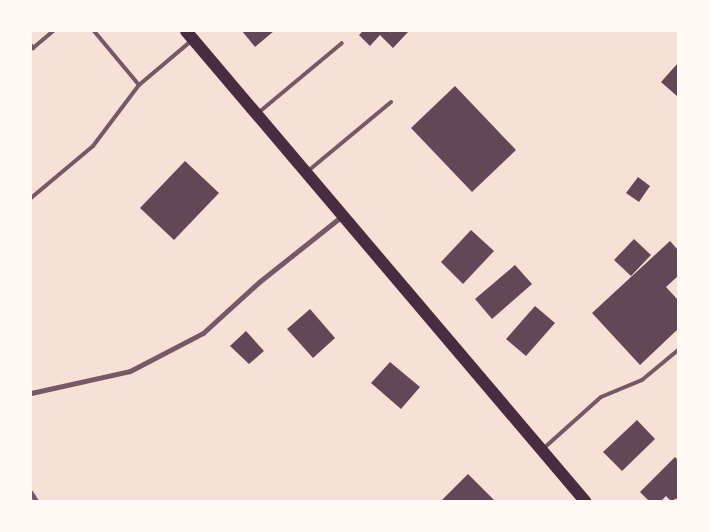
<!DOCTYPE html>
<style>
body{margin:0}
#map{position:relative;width:709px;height:532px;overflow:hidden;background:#f7e1d7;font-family:"IBM Plex Sans",sans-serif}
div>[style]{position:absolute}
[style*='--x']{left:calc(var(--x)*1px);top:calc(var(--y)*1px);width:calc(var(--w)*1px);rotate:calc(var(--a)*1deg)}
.building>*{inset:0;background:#644757}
.service>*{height:4px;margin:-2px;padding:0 2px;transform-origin:2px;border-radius:2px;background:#755966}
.minor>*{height:5px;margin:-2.5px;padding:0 2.5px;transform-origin:2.5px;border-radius:2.5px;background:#755966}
.primary>*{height:12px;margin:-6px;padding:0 6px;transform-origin:6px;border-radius:6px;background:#4a2c40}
span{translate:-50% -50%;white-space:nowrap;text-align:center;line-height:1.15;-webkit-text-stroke:4px #fffaf5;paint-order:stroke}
.frame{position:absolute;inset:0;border:32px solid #fffaf5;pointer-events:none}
</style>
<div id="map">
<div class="building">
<div style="clip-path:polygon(242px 31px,274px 31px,255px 47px)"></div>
<div style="clip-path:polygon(363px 31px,409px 31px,393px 48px,380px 35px,370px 46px,359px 35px)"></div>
<div style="clip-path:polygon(678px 63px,678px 97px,661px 82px)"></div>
<div style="clip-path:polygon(455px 86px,516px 150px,472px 192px,411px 128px)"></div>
<div style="clip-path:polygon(185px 161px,219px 193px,174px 240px,140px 208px)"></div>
<div style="clip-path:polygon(638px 177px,650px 186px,639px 202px,626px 193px)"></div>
<div style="clip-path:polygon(471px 230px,494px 251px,463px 284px,441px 262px)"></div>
<div style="clip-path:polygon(634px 239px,651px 255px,631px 276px,614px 260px)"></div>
<div style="clip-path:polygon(670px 241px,678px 250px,678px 276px,666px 287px,678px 300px,678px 329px,640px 365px,592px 313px)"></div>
<div style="clip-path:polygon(515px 265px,532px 284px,492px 319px,475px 299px)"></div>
<div style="clip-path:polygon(535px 306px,555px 323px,526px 356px,506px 339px)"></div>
<div style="clip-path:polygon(310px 309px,335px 338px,313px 358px,287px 329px)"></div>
<div style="clip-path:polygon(246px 331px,264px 351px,249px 364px,230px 346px)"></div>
<div style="clip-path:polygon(390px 362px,420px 387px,401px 409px,371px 383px)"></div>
<div style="clip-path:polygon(637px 420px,655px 439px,622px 471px,603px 452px)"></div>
<div style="clip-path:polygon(675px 457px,678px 460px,678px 498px,671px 501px,666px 496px,661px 501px,649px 501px,640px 492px)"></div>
<div style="clip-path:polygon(468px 474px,495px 501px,441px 501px)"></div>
</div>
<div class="service">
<div style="--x:94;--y:31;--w:70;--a:50.2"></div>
<div style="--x:139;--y:85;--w:68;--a:-40.2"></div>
<div style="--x:31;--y:45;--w:4;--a:56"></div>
<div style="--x:33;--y:48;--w:26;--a:-40"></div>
<div style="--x:258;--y:113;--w:109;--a:-39.8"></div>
<div style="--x:308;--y:171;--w:108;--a:-39.7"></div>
<div style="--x:31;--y:198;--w:81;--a:-40"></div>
<div style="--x:93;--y:146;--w:76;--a:-53"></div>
<div style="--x:544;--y:448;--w:76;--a:-41.8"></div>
<div style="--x:601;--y:397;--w:44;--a:-22.5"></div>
<div style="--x:642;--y:380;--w:47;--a:-39.8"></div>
</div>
<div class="minor">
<div style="--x:31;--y:393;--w:101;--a:-12.5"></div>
<div style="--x:130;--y:371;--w:82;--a:-27.5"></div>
<div style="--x:203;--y:333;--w:76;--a:-42.3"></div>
<div style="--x:259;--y:282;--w:106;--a:-38.5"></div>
<div style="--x:31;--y:493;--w:9;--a:58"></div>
</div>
<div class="primary">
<div style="--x:186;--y:31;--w:617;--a:49.67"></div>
</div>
<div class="frame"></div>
</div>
